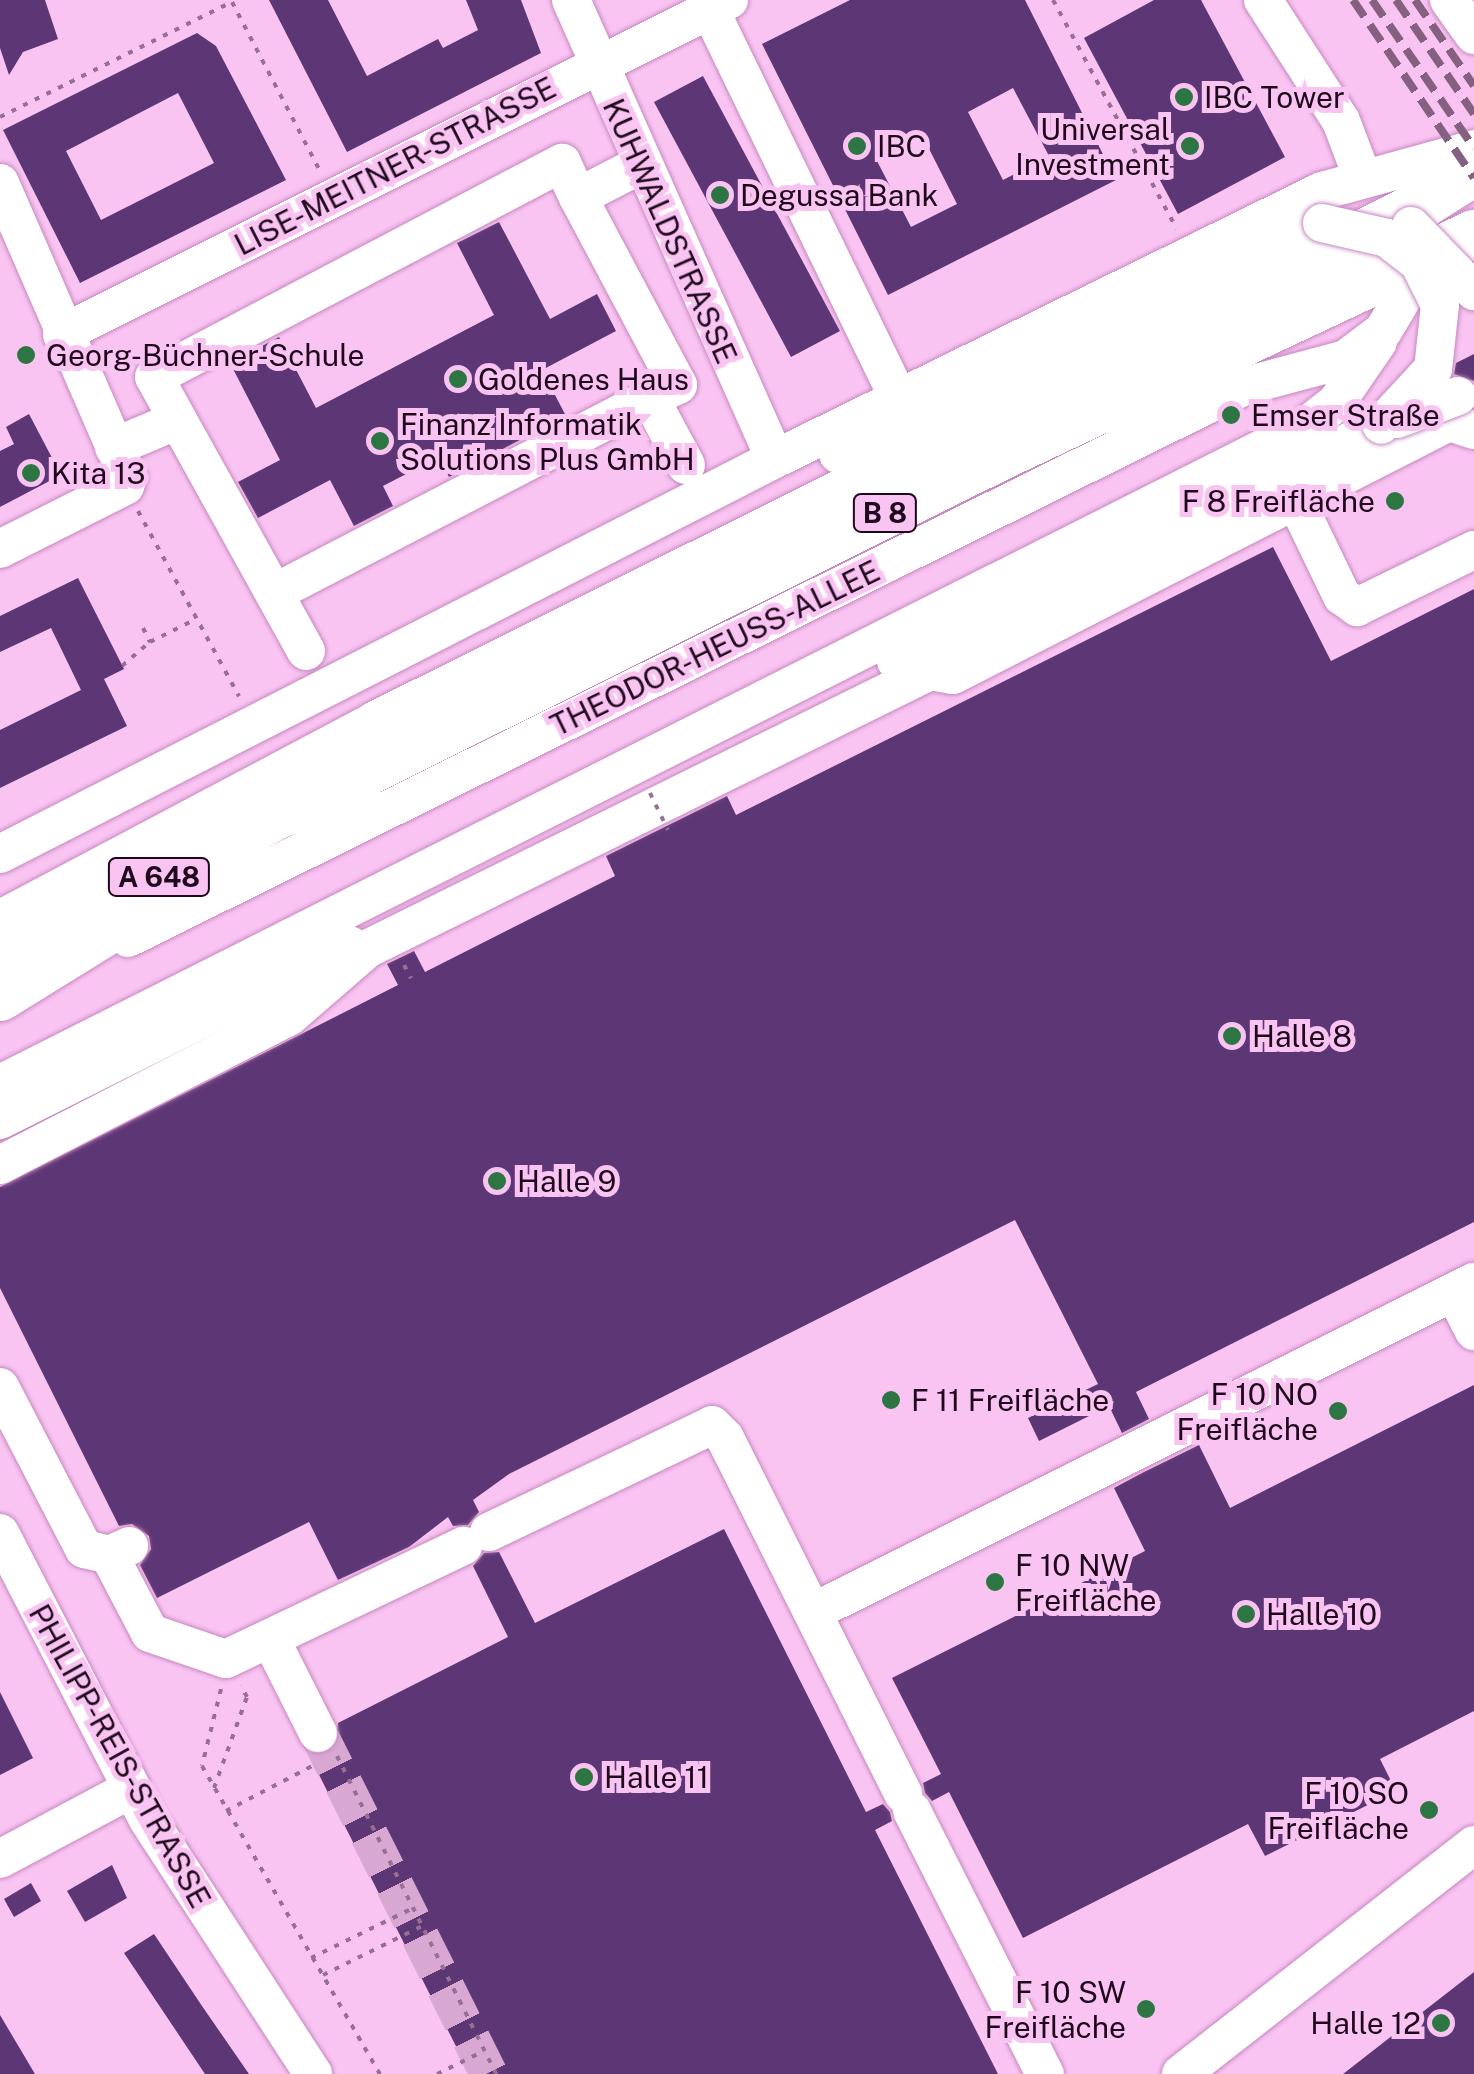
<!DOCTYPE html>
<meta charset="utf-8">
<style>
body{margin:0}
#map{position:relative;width:1474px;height:2074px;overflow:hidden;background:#f9c4f2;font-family:"Public Sans",sans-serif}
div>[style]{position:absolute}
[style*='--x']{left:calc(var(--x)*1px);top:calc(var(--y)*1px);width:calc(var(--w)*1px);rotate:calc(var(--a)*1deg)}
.building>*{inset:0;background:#5d3775}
.minor-tunnel>*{height:38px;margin-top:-19px;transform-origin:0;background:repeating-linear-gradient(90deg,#d8a8d2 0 38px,transparent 0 57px)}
.path>*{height:4px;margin-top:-2px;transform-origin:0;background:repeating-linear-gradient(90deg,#976f92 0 5px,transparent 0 13px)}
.roads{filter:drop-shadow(0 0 2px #c788c0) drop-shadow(0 0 2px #c788c0)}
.minor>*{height:38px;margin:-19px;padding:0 19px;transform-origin:19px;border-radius:19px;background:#fff}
.major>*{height:48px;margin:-24px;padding:0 24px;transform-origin:24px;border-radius:24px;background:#fff}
.highway>*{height:52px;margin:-26px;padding:0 26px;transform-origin:26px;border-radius:26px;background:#fff}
.rail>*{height:8px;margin-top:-4px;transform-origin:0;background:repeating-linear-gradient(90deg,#856080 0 20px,transparent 0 30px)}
.path-bridge>*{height:4px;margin-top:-2px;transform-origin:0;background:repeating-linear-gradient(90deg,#976f92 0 5px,transparent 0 13px)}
.bridges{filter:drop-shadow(0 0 2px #c788c0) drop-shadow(0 0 2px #c788c0)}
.minor-bridge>*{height:38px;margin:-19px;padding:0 19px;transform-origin:19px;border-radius:19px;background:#fff}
.dots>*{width:28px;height:28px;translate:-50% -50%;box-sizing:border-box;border:5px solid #f9c4f2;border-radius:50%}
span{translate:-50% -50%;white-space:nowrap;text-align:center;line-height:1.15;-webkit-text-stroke:10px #f9c4f2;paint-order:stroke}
.shield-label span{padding:2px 8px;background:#f9c4f2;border:2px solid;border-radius:8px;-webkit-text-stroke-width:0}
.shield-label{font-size:28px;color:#1f081d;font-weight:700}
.poi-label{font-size:30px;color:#1f081d}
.left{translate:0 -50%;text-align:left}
.right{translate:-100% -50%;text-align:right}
.street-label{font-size:30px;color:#1f081d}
</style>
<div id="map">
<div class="building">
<div style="clip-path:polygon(0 0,45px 0,58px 39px,23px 52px,9px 75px,0 48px)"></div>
<div style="clip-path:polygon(269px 0,328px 0,367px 76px,438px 39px,443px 48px,478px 30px,466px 0,521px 0,541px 53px,347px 152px)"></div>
<div style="clip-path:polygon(evenodd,850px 0,1025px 0,1116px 180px,888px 295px,762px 44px,850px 0,1013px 88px,1049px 156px,1003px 180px,968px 112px,1013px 88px,850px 0,922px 135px,957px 204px,911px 227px,876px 159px,922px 135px)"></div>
<div style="clip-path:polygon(1154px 0,1201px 0,1285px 157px,1178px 214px,1084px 38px)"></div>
<div style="clip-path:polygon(evenodd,197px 33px,216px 46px,286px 180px,80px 283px,3px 130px,197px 33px,178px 93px,214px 163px,101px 220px,66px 151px,178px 93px)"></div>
<div style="clip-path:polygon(703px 76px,840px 331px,791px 357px,654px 102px)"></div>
<div style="clip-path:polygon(499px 222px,550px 319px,597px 294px,616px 331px,542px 370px,566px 416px,449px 477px,439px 457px,383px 486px,393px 506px,354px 526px,330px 480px,258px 518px,238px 482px,280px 460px,230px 363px,279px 337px,316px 408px,494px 315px,457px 243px)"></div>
<div style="clip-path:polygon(1474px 354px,1474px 381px,1454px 374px,1456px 363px)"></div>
<div style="clip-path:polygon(29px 414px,61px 475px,0 507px,0 451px,14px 444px,6px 427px)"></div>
<div style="clip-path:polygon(1273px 547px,1331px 661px,1474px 589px,1474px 1222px,1136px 1392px,1149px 1419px,1122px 1433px,1109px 1406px,1039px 1441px,1028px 1418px,1098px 1384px,1015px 1220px,509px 1474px,473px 1500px,479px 1512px,468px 1525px,453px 1526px,448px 1517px,409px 1547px,338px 1580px,309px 1522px,157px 1598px,140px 1565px,151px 1549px,149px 1536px,132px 1524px,119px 1526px,0 1288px,0 1187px,398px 985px,387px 964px,414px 951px,425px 972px,615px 876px,606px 856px,727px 796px,736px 815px)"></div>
<div style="clip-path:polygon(78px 578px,124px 669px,104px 679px,127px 726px,0 788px,0 730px,81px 690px,51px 628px,0 652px,0 616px)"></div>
<div style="clip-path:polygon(1474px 1385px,1474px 1711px,1380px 1759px,1396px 1791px,1265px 1856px,1248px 1824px,1023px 1938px,949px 1792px,932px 1801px,925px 1793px,923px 1783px,941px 1774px,892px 1678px,1145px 1551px,1114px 1488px,1142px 1473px,1199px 1445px,1230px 1508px)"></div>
<div style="clip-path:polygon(724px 1529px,866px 1812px,883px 1804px,890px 1812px,892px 1821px,875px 1830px,998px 2074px,470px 2074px,308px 1753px,327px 1753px,336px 1746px,338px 1723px,508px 1637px,473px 1566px,484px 1553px,499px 1552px,535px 1623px)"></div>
<div style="clip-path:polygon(0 1692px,33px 1758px,0 1775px)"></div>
<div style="clip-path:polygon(112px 1865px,127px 1898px,85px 1922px,67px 1891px)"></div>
<div style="clip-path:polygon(31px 1883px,41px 1901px,14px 1917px,4px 1899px)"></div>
<div style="clip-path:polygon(154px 1934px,202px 2006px,249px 2074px,205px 2074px,124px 1953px)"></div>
<div style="clip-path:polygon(1474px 1972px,1474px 2074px,1343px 2074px)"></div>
<div style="clip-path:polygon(0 2015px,35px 2074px,0 2074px)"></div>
</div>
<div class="minor-tunnel">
<div style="--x:318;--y:1733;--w:381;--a:63.4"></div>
</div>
<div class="path">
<div style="--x:1053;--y:0;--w:260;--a:61.6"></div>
<div style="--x:232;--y:2;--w:191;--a:62.5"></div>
<div style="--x:0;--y:117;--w:259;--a:-26.4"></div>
<div style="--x:138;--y:511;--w:211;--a:61.4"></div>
<div style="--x:143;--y:628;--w:16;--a:63"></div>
<div style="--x:122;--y:666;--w:37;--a:-41"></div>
<div style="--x:150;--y:642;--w:51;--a:-26.6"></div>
<div style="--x:404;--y:965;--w:15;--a:62"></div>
<div style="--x:221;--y:1689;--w:79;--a:103.9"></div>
<div style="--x:202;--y:1766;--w:356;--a:60"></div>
<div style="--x:337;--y:1756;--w:356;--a:63.4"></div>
<div style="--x:214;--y:1788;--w:97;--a:-70.1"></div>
<div style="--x:247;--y:1697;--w:13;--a:-119"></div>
<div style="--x:226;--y:1811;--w:102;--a:-27.6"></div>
<div style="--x:311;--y:1958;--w:114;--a:-26.1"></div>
<div style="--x:323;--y:1975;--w:110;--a:-26.3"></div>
<div style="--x:437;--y:2074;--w:52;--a:-26.1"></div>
</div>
<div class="roads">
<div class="minor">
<div style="--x:571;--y:0;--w:502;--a:66.04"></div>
<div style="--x:1263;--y:0;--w:144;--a:57.2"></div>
<div style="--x:1341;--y:121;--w:62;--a:69.2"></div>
<div style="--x:1449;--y:0;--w:43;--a:54.5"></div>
<div style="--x:710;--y:10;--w:431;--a:64.1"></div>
<div style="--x:0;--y:183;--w:321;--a:66.5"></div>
<div style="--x:128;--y:477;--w:9;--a:108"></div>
<div style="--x:125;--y:486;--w:140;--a:153.3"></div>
<div style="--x:578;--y:197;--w:213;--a:62"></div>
<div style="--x:678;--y:385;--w:31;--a:155"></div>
<div style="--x:62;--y:334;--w:746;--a:-26.6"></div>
<div style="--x:114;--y:447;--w:69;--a:-22.9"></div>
<div style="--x:838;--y:454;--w:536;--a:-25.51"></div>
<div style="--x:1296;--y:501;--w:106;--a:64.2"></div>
<div style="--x:1342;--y:596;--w:19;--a:36"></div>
<div style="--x:1357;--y:607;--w:130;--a:-26"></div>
<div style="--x:274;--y:593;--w:424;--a:-27.4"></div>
<div style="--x:650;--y:398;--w:76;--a:61.8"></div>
<div style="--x:306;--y:651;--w:313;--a:-119"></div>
<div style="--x:154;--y:377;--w:461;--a:-27.7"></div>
<div style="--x:562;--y:163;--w:38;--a:65"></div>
<div style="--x:578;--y:197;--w:70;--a:-27.3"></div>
<div style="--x:896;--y:661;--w:28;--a:-10"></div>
<div style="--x:924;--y:656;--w:182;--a:-25.7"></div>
<div style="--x:1088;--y:577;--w:330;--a:-27.4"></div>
<div style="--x:0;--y:854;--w:870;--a:-27.01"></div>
<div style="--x:775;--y:459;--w:609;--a:-26.1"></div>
<div style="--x:1322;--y:191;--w:158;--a:-15.4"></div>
<div style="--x:128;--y:938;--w:1246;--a:-26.3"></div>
<div style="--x:1245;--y:386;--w:105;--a:-15"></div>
<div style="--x:1346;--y:359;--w:46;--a:-37.1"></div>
<div style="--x:1383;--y:331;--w:52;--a:-59"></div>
<div style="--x:1410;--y:286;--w:45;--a:-45.9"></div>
<div style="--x:0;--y:1084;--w:1461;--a:-26.72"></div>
<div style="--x:1305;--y:427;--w:39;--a:-38"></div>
<div style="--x:1336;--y:403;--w:74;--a:-55.5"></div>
<div style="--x:0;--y:1120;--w:391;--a:-26.6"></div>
<div style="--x:0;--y:1165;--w:326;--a:-27.2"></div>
<div style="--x:290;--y:1016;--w:102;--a:-41"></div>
<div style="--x:367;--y:949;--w:628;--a:-26.28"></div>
<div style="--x:930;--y:671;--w:23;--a:10"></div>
<div style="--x:953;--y:675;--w:557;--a:-27.03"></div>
<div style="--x:1449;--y:422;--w:26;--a:18"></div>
<div style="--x:1454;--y:1292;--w:44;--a:62.9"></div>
<div style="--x:0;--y:1387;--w:182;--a:62.6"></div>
<div style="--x:84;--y:1549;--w:26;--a:13"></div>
<div style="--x:109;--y:1555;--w:22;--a:-24"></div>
<div style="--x:489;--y:1532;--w:247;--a:-25.6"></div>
<div style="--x:712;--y:1425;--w:18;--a:45"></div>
<div style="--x:725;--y:1438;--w:398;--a:63.4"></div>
<div style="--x:0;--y:1533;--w:321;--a:62.7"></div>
<div style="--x:147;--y:1818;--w:305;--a:57"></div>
<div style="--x:109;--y:1555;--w:88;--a:62.3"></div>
<div style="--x:150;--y:1633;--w:80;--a:18.9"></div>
<div style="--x:226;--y:1659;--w:263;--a:-25.5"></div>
<div style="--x:813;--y:1612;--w:739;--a:-26.53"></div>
<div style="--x:272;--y:1642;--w:102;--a:63.2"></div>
<div style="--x:912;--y:1811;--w:295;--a:63.2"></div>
<div style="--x:0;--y:1859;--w:149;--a:-28.1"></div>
<div style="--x:1181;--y:2074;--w:372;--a:-38"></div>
</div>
<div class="major">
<div style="--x:286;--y:812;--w:799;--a:-26.47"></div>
<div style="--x:1001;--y:456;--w:523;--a:-25.14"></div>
<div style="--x:0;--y:925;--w:427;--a:-27.9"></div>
<div style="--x:377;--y:725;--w:1169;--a:-26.48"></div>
<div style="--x:1423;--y:204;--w:60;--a:-32.1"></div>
<div style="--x:0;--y:997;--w:179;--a:-31.7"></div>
</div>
<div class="highway">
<div style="--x:0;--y:963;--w:362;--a:-28.4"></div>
</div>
</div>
<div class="rail">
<div style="--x:1353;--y:0;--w:215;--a:55.8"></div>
<div style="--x:1372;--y:0;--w:180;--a:55.4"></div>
<div style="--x:1396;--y:0;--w:138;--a:55.6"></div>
<div style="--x:1415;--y:0;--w:104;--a:55.5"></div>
</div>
<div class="path-bridge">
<div style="--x:650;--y:793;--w:41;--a:64.1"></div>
</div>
<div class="bridges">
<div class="minor-bridge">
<div style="--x:1322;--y:223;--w:67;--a:13"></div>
<div style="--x:1387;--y:238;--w:41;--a:38"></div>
<div style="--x:1419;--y:263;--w:47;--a:63.4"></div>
<div style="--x:1440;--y:305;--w:64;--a:96.2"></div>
<div style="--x:1433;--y:369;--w:76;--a:132.9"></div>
<div style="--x:1411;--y:226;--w:91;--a:45.9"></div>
<div style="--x:1397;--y:419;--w:65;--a:-20.7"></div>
</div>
</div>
<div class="dots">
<div style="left:1184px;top:97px;background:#2d7644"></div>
<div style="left:857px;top:146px;background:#2d7644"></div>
<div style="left:1190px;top:146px;background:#2d7644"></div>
<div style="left:720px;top:195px;background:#2d7644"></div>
<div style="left:26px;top:355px;background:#2d7644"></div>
<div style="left:458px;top:379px;background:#2d7644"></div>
<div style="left:1231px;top:415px;background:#2d7644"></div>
<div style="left:380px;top:441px;background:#2d7644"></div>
<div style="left:31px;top:473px;background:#2d7644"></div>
<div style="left:1395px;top:501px;background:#2d7644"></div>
<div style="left:1232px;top:1036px;background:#2d7644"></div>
<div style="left:497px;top:1181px;background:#2d7644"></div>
<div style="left:891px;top:1400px;background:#2d7644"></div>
<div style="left:1338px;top:1411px;background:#2d7644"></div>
<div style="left:995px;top:1582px;background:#2d7644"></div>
<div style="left:1246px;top:1614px;background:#2d7644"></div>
<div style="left:584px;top:1777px;background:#2d7644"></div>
<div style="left:1429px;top:1810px;background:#2d7644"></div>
<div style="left:1146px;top:2009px;background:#2d7644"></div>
<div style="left:1441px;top:2023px;background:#2d7644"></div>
</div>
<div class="shield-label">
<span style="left:885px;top:513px">B 8</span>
<span style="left:159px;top:877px">A 648</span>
</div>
<div class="poi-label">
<span class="left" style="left:1204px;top:97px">IBC Tower</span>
<span class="right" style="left:1170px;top:146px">Universal<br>Investment</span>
<span class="left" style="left:877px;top:146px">IBC</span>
<span class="left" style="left:740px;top:195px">Degussa Bank</span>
<span class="left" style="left:46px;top:355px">Georg-Büchner-Schule</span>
<span class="left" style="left:478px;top:379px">Goldenes Haus</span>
<span class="left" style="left:1251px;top:415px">Emser Straße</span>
<span class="left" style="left:400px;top:441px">Finanz Informatik<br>Solutions Plus GmbH</span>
<span class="left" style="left:51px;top:473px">Kita 13</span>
<span class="right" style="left:1375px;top:501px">F 8 Freifläche</span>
<span class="left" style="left:1252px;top:1036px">Halle 8</span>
<span class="left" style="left:517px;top:1181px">Halle 9</span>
<span class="right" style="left:1318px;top:1411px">F 10 NO<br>Freifläche</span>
<span class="left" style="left:911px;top:1400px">F 11 Freifläche</span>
<span class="left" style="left:1015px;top:1582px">F 10 NW<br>Freifläche</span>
<span class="left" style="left:1266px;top:1614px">Halle 10</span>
<span class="left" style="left:604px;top:1777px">Halle 11</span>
<span class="right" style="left:1409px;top:1810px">F 10 SO<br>Freifläche</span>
<span class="right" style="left:1126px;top:2009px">F 10 SW<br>Freifläche</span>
<span class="right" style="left:1421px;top:2023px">Halle 12</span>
</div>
<div class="street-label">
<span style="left:395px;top:166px;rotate:-27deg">LISE-MEITNER-STRASSE</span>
<span style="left:670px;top:231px;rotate:66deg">KUHWALDSTRASSE</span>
<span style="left:715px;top:648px;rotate:-26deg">THEODOR-HEUSS-ALLEE</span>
<span style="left:120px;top:1756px;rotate:61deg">PHILIPP-REIS-STRASSE</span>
</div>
</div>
